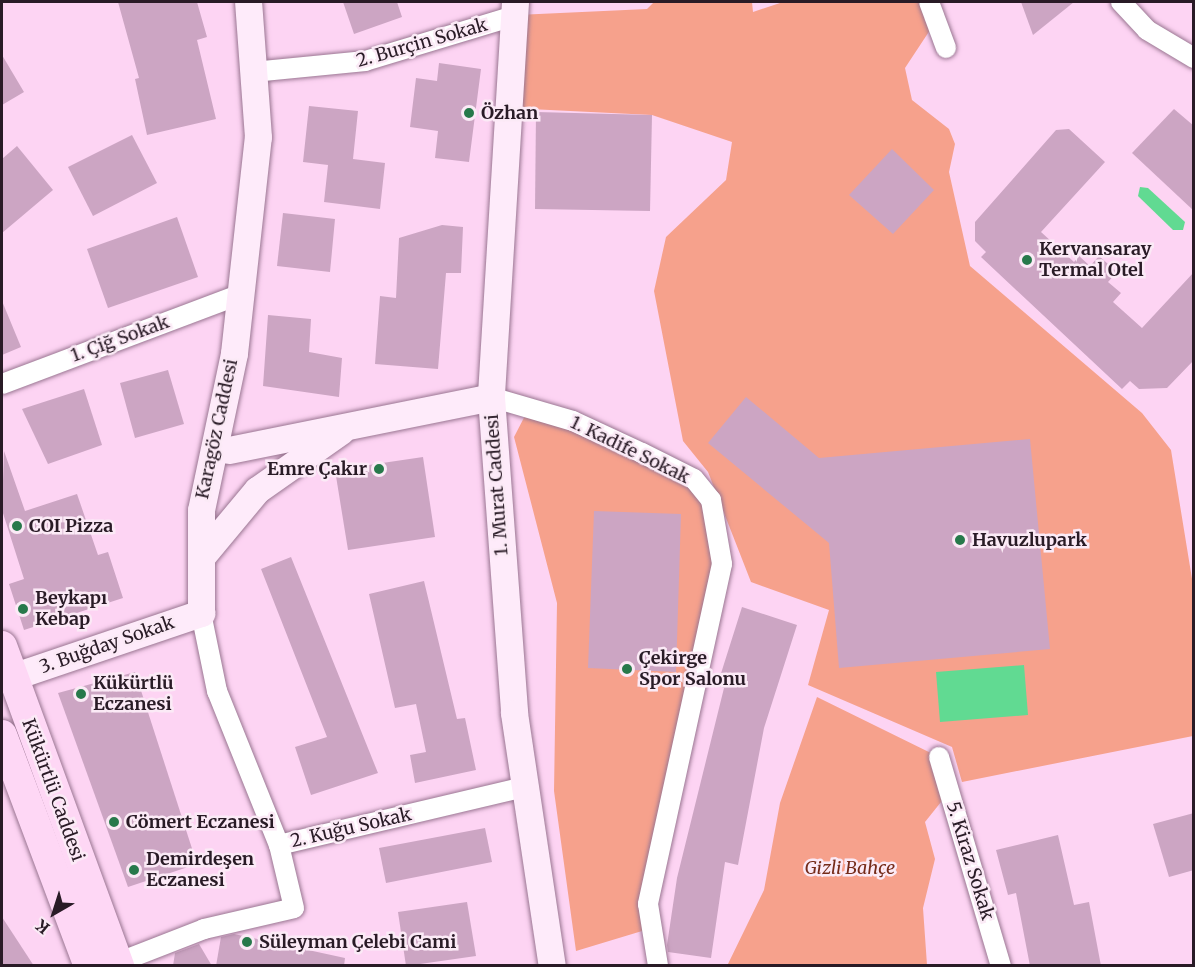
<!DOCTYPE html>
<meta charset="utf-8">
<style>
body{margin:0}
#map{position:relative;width:1195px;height:967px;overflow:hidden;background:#fdd4f3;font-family:Merriweather,serif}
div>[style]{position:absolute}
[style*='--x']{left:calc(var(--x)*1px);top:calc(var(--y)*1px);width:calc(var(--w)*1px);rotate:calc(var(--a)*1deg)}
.green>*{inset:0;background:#f6a18c}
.water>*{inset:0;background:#61da92}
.building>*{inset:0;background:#cca5c3}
.roads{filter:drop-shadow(0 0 2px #9a7692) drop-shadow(0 0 2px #9a7692)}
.street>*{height:20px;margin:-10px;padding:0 10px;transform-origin:10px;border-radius:10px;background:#fff}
.secondary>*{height:27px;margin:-13.5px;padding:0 13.5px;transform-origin:13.5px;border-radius:13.5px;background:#feebfa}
.primary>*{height:30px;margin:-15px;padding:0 15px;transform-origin:15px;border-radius:15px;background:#fed7f5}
.dots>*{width:16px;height:16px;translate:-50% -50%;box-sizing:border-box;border:3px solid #fbeaf6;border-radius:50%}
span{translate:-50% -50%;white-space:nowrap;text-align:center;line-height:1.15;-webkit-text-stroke:5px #fbeaf6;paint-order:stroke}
.street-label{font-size:18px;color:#291b26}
.poi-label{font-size:18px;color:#291b26;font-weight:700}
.left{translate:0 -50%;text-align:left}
.right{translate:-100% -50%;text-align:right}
.park-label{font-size:18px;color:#752b19;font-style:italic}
.frame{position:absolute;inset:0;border:3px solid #291b26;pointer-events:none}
.north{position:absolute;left:24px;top:883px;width:60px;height:60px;-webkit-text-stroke:4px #fbeaf6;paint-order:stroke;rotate:219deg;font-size:16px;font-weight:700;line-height:24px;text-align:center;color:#291b26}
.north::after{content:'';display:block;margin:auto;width:21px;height:27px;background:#291b26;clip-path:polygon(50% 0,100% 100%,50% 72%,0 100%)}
</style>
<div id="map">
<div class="green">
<div style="clip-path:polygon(654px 2px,752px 2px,753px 12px,783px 2px,929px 2px,936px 21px,905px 68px,912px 100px,949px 129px,955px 144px,949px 172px,970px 266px,1142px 413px,1171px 450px,1193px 585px,1193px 736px,962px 782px,952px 747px,808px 685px,829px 610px,751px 582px,708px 472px,683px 441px,654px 291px,666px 237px,726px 180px,732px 142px,652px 115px,509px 108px,517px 15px,647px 9px)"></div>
<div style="clip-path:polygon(529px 408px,694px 479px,722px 564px,652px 928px,576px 951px,554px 791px,557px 603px,514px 437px)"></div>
<div style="clip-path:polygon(817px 697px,939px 757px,949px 792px,925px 822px,935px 859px,923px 908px,927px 965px,727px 966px,764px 890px,780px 803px)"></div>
</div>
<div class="water">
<div style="clip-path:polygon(1140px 187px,1148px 188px,1185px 222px,1183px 230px,1173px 230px,1138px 196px)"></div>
<div style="clip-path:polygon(1024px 665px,1028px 715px,940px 722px,936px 672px)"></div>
</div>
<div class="building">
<div style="clip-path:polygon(118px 2px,197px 2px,207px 37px,197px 40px,216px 119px,147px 135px,135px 79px,139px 78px)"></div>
<div style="clip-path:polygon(343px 2px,397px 2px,402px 17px,354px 34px)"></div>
<div style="clip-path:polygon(1021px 2px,1074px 2px,1033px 35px)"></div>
<div style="clip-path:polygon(2px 55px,24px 92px,2px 105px)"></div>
<div style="clip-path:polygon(439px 63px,481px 69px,469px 162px,435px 158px,438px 131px,410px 127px,416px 78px,437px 81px)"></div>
<div style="clip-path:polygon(309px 106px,358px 111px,353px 159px,385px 163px,380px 209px,324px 202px,328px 165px,303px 162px)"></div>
<div style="clip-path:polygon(1174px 109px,1194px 126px,1194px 211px,1132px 153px)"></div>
<div style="clip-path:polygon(536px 112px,652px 115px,650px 211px,535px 209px)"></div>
<div style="clip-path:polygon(1069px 129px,1105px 162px,1041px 232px,1074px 262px,1079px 256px,1090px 266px,1099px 256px,1117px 272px,1108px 282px,1121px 293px,1113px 302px,1142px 328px,1194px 272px,1194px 360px,1167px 388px,1139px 389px,1130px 381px,1122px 389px,981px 257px,986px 252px,975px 241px,975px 222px,1056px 130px)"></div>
<div style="clip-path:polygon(132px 135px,157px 183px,93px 216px,68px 167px)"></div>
<div style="clip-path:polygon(17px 146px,53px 190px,2px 233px,2px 159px)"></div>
<div style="clip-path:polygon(892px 149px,934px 190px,893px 234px,849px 195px)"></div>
<div style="clip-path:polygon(283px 213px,335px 219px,330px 272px,277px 266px)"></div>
<div style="clip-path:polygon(177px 217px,198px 277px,108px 308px,87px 249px)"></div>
<div style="clip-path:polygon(442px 225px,463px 227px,461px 273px,446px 273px,438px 369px,375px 364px,380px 296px,396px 298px,399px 238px)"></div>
<div style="clip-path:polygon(2px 301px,21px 347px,2px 355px)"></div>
<div style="clip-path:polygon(268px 315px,311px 319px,309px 352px,342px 358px,339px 397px,263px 386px)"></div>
<div style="clip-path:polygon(168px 370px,184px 424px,135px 438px,120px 383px)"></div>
<div style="clip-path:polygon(84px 389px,102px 445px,48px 464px,22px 409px)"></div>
<div style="clip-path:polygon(746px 397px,819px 458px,1030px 439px,1050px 649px,839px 668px,829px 543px,708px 443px)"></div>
<div style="clip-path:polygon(4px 451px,25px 511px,77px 494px,98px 555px,108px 552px,123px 598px,24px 630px,9px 584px,24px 579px,2px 510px)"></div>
<div style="clip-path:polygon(423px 457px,435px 537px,348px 550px,335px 470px)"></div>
<div style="clip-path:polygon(594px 511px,681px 514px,676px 672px,588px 668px)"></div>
<div style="clip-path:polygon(291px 557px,378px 773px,311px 795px,295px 747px,327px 737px,261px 569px)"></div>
<div style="clip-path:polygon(424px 581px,457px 719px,465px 718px,476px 770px,415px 783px,410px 755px,426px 752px,416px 704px,395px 708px,369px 594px)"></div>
<div style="clip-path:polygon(742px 607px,797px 625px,764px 728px,738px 865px,725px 862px,711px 958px,668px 952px,667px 945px,677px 878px,724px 688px,717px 686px)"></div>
<div style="clip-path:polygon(135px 672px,197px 864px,128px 887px,58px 693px)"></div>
<div style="clip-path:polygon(1194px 813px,1194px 870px,1169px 877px,1153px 824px)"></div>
<div style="clip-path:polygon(485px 828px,492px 862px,386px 883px,379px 848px)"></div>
<div style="clip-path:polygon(1058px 835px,1074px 905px,1089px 902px,1101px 966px,1030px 966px,1016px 893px,1008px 895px,996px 850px)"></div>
<div style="clip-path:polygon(467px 902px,476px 956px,406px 966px,398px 912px)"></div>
<div style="clip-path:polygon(2px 917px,34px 966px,2px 966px)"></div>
<div style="clip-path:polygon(234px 934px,345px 958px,344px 966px,216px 966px,221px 937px)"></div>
<div style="clip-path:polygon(199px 944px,212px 966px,173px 966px,175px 953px)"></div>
</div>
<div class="roads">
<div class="street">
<div style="--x:929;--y:2;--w:49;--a:69.7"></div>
<div style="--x:1121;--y:2;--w:38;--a:47"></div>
<div style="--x:1147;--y:30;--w:55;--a:30.8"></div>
<div style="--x:253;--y:72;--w:113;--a:-5.6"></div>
<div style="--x:365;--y:61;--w:159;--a:-16.8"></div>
<div style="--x:2;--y:384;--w:253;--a:-20.6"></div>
<div style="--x:491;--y:397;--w:85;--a:16.3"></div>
<div style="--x:573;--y:421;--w:76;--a:24.9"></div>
<div style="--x:642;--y:453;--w:58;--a:26.6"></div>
<div style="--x:694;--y:479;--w:27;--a:51"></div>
<div style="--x:711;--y:500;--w:65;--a:80.2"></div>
<div style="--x:722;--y:564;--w:348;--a:102.3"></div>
<div style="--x:648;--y:904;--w:63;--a:80.8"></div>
<div style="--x:201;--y:613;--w:80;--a:78.4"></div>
<div style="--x:217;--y:691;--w:166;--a:68.1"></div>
<div style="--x:939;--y:757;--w:218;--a:73.5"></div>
<div style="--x:117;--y:963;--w:93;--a:-21.3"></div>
<div style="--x:204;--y:929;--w:92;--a:-13.1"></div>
<div style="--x:294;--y:908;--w:65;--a:-103.4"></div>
<div style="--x:279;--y:845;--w:253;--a:-13.3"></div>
</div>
<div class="secondary">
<div style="--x:515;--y:2;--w:396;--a:93.5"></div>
<div style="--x:491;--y:397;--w:317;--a:85.8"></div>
<div style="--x:514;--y:713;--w:256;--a:81.5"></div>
<div style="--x:229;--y:450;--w:267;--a:-11.4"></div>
<div style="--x:202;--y:556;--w:86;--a:-50.2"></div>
<div style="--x:257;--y:490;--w:103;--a:-35.1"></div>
<div style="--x:12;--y:677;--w:200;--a:-18.7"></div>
<div style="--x:201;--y:613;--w:103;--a:-90"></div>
<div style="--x:201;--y:510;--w:160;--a:-78.1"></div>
<div style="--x:234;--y:353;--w:217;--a:-83.7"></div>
<div style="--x:258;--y:137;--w:135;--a:-94.2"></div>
</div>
<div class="primary">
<div style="--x:2;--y:646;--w:341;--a:69.9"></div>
<div style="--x:2;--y:735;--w:247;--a:69.4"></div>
</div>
</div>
<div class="dots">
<div style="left:469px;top:113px;background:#27794b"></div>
<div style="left:1027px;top:260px;background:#27794b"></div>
<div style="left:379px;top:469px;background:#27794b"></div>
<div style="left:17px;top:526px;background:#27794b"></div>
<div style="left:960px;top:540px;background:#27794b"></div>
<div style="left:23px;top:609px;background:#27794b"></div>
<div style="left:627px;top:669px;background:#27794b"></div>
<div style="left:81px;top:694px;background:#27794b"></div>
<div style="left:114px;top:822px;background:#27794b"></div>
<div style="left:134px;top:870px;background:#27794b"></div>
<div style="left:247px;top:942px;background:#27794b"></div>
</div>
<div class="street-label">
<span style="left:422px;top:43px;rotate:-16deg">2. Burçin Sokak</span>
<span style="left:120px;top:339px;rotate:-20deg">1. Çiğ Sokak</span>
<span style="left:217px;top:429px;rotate:-78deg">Karagöz Caddesi</span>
<span style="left:630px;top:450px;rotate:26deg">1. Kadife Sokak</span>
<span style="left:497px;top:485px;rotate:-94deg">1. Murat Caddesi</span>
<span style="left:107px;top:645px;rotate:-19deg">3. Buğday Sokak</span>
<span style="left:53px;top:790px;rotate:70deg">Kükürtlü Caddesi</span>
<span style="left:351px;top:828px;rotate:-13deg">2. Kuğu Sokak</span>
<span style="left:970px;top:861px;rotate:73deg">5. Kiraz Sokak</span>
</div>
<div class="poi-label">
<span class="left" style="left:481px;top:113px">Özhan</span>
<span class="left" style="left:1039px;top:260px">Kervansaray<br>Termal Otel</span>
<span class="right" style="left:367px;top:469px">Emre Çakır</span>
<span class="left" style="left:29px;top:526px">COI Pizza</span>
<span class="left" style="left:972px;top:540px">Havuzlupark</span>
<span class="left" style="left:35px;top:609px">Beykapı<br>Kebap</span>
<span class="left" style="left:639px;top:669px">Çekirge<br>Spor Salonu</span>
<span class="left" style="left:93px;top:694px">Kükürtlü<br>Eczanesi</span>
<span class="left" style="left:126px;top:822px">Cömert Eczanesi</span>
<span class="left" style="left:146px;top:870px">Demirdeşen<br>Eczanesi</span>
<span class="left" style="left:259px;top:942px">Süleyman Çelebi Cami</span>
</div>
<div class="park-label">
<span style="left:850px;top:868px">Gizli Bahçe</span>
</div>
<div class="frame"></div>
<div class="north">K</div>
</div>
